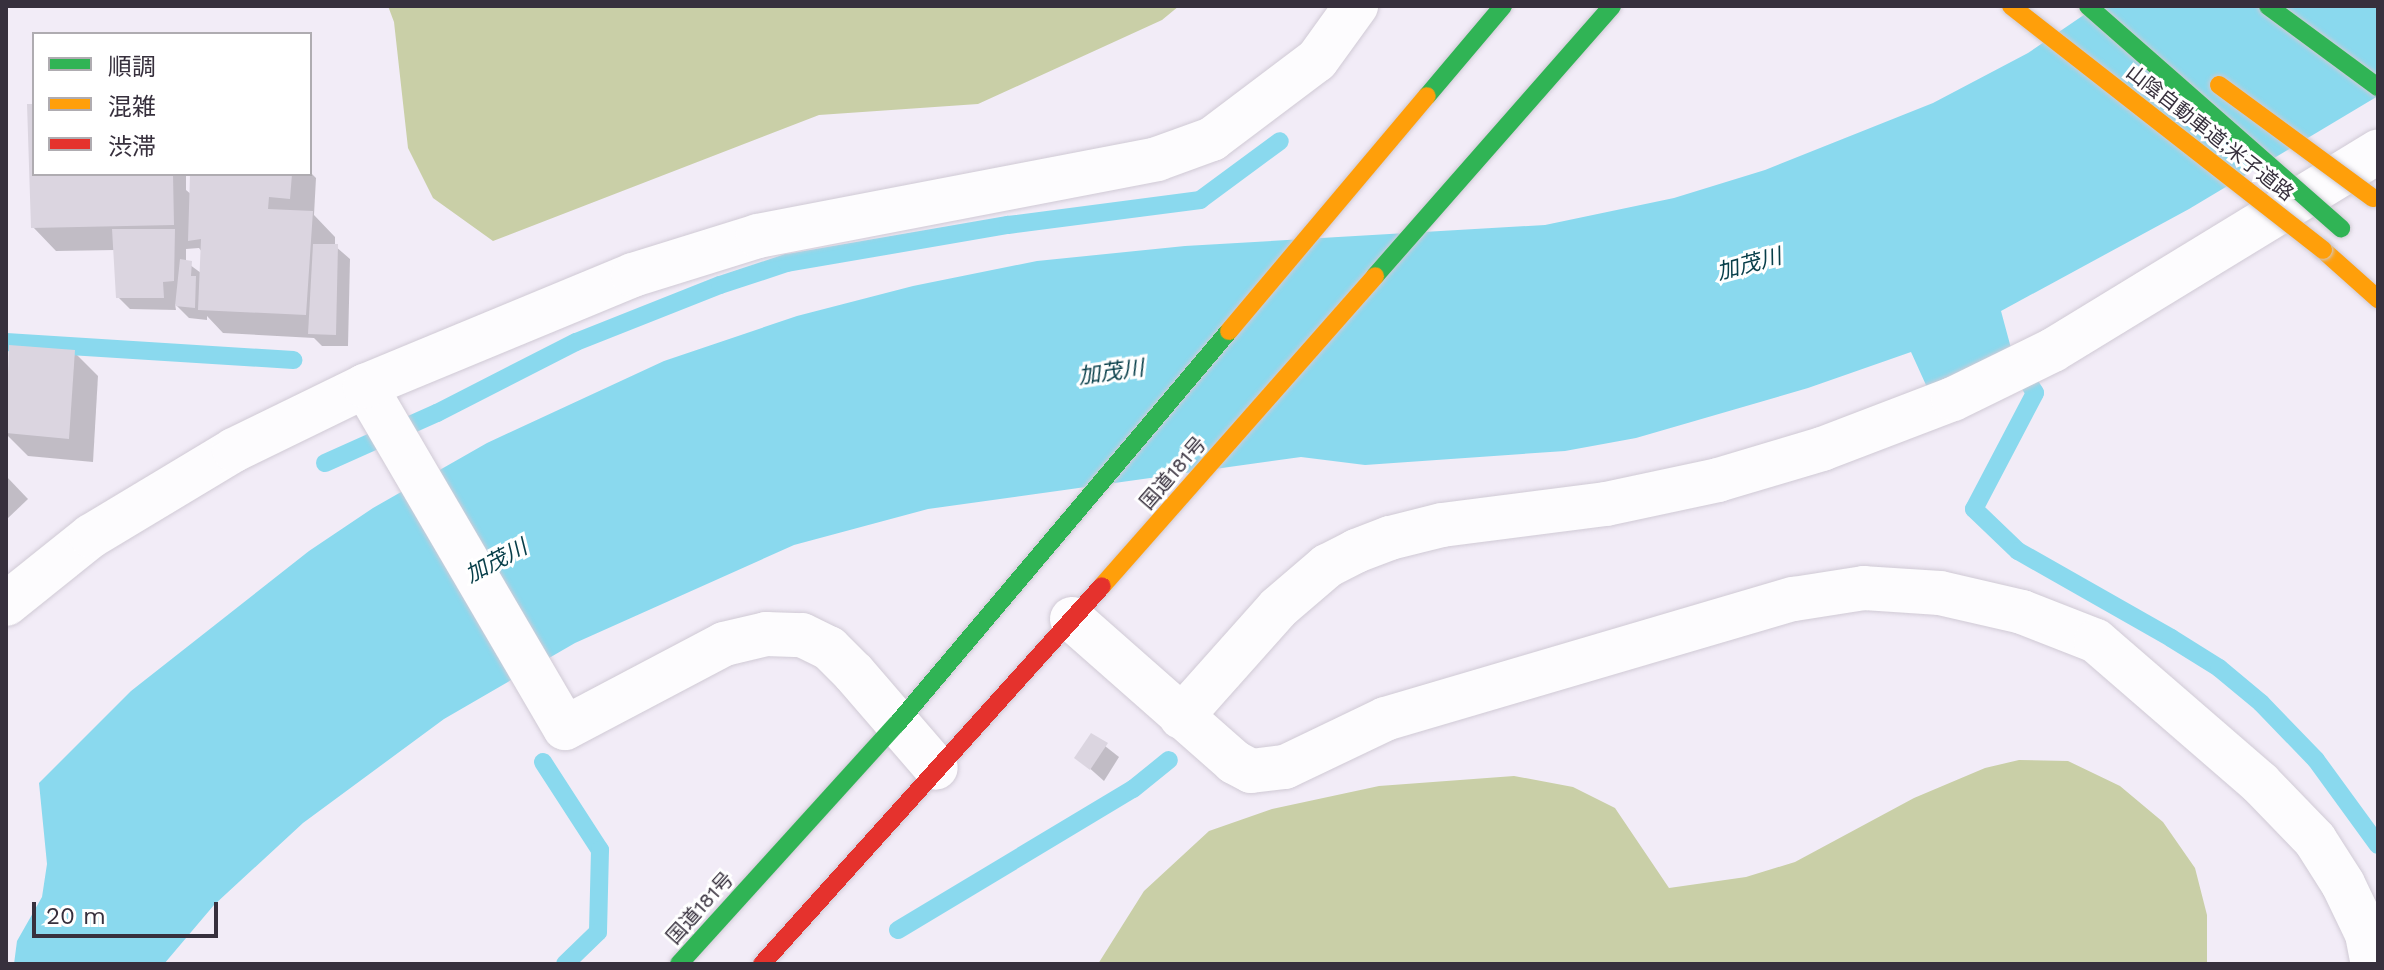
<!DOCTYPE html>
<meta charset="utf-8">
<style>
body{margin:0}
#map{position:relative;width:2384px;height:970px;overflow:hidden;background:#f2ecf7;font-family:"Work Sans","Noto Sans JP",sans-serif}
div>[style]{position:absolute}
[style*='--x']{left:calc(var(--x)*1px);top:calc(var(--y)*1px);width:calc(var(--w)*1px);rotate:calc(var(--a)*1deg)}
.forest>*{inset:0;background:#c9cfa7}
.water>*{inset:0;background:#8ad9ee}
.shadow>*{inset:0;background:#0003}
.stream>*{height:18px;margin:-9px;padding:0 9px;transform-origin:9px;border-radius:9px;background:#8ad9ee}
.building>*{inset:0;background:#dbd5e0}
.roads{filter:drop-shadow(0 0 2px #d0cad5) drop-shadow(0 0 2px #d0cad5)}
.street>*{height:44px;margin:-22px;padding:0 22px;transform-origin:22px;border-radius:22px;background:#fdfcfe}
.fast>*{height:18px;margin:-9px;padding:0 9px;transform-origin:9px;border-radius:9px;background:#30b455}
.slow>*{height:18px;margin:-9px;padding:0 9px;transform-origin:9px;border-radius:9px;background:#ff9f0a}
.jam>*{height:18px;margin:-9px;padding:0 9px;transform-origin:9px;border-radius:9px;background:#e5322d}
.bridges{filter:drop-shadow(0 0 2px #cecad1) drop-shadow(0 0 2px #cecad1)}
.fast-bridge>*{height:18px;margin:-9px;padding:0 9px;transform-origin:9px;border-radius:9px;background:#30b455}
.slow-bridge>*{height:18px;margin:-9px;padding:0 9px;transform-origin:9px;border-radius:9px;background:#ff9f0a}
span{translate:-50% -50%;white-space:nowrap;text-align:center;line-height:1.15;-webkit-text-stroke:6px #fff;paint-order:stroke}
.street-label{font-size:20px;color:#37303d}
.water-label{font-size:22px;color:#073e49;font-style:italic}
.frame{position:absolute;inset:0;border:8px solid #37303d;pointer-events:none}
.legend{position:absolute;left:32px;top:32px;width:280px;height:144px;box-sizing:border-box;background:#fff;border:2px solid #afacb1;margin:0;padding:10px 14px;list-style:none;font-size:24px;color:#37303d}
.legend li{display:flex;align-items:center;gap:16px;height:40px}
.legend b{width:40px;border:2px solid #afacb1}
.scale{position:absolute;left:32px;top:902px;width:186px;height:36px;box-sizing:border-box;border:4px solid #37303d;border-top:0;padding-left:10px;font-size:24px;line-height:28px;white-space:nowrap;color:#37303d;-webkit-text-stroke:6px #fff;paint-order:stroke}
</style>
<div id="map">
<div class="forest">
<div style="clip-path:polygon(388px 6px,1179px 6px,1162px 20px,978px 104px,819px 115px,493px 241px,433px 198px,408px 148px,394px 22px)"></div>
<div style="clip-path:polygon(2019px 760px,2068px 761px,2120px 786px,2163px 822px,2195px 868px,2207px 915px,2207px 964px,1098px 964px,1144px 891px,1209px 831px,1272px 809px,1379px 786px,1514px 776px,1573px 787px,1615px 808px,1669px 888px,1746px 877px,1795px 862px,1914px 798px,1985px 768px)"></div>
</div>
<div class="water">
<div style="clip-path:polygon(2097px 6px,2378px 6px,2378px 96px,2189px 209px,2001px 311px,2015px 363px,1931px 396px,1911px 352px,1808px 388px,1636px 438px,1565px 451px,1365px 465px,1301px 457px,928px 509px,794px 545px,575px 643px,444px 719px,303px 823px,214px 905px,164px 964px,14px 964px,17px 941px,42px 897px,47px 864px,39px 783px,131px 691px,309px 551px,373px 508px,487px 443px,664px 361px,797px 316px,913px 286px,1037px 261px,1185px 246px,1545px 225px,1674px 198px,1765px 170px,1933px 103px,2028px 53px)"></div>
</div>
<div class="shadow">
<div style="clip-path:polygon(evenodd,34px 106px,34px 174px,186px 174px,186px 190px,192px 195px,192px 174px,310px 172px,316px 178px,314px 215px,335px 237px,335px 246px,350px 259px,348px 346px,322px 346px,314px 338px,223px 333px,207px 316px,207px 320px,189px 318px,175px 304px,176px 310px,130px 309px,118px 297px,115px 250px,56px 251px,33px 227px,34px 106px,199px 248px,202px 252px,201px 273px,186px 262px,186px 249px,199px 248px)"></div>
<div style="clip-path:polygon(11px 347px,74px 352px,98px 376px,93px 462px,28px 456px,6px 434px)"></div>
<div style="clip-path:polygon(6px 476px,28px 499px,6px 520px)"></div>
<div style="clip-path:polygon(1091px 735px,1119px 757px,1104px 781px,1077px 757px)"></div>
</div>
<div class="stream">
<div style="--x:6;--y:342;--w:288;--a:3.6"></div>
<div style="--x:2017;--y:365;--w:33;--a:57"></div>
<div style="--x:2035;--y:393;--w:131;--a:117.7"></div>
<div style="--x:1974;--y:509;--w:61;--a:43.7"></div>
<div style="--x:2018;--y:551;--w:176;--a:29.6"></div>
<div style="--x:2171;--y:638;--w:57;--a:32"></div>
<div style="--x:2219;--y:668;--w:55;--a:39.8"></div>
<div style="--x:2261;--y:703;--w:79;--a:46"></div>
<div style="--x:2316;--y:760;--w:105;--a:53.9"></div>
<div style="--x:325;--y:463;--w:123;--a:-24.1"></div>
<div style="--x:437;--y:413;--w:156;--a:-27.1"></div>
<div style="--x:576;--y:342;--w:155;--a:-21.6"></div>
<div style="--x:720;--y:285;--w:71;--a:-18.2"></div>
<div style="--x:787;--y:263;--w:224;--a:-9.8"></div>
<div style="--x:1008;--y:225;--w:194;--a:-7.4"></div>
<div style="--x:1200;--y:200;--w:99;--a:-36.4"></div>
<div style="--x:543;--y:762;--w:105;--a:57.1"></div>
<div style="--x:600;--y:850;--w:82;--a:91.4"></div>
<div style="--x:598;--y:932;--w:46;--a:135.9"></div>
<div style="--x:898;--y:930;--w:274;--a:-31"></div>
<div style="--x:1133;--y:789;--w:46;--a:-38.9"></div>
</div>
<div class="building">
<div style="clip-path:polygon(27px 104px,34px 104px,34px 174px,173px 174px,174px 225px,31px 228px)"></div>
<div style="clip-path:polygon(190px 174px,292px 174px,290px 199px,269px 197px,268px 209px,313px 211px,306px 315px,198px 310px,201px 239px,188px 241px)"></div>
<div style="clip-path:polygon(112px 229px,175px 229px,174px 281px,163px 282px,164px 298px,116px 298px)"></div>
<div style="clip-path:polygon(313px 244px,338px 244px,336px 335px,308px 334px)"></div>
<div style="clip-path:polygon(180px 259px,192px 261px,191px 276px,196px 276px,195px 308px,175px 306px)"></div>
<div style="clip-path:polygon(9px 345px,75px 350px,69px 439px,6px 433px)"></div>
<div style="clip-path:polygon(1091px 733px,1108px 743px,1090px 770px,1074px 758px)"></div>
</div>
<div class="roads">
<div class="street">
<div style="--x:365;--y:386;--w:396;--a:59.7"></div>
<div style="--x:565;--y:728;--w:180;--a:-27.8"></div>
<div style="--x:724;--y:644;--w:43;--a:-13.4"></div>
<div style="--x:766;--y:634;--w:36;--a:2"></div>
<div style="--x:802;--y:635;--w:30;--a:26"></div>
<div style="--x:829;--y:648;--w:35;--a:45"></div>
<div style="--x:854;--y:673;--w:125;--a:49.2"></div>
<div style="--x:6;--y:604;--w:109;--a:-38.7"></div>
<div style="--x:91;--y:536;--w:167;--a:-31"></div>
<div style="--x:234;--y:450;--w:146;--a:-26"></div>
<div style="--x:365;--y:386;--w:290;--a:-22.5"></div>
<div style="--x:633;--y:275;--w:131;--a:-17.3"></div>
<div style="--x:758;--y:236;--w:406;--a:-10.9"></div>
<div style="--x:1157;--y:159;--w:59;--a:-20"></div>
<div style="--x:1212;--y:139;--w:131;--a:-37"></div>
<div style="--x:1317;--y:60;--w:67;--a:-54.2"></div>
<div style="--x:1072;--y:619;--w:216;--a:41.4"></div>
<div style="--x:1234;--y:762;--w:19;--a:28"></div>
<div style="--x:1251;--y:771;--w:34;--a:-7"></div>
<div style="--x:1285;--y:767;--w:111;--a:-25.6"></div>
<div style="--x:1385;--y:719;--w:426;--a:-16.4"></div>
<div style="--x:1794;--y:599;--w:71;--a:-8.9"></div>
<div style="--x:1864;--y:588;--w:76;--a:3.8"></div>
<div style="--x:1940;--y:593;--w:84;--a:13"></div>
<div style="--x:2022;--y:612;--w:79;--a:21.4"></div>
<div style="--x:2096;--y:641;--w:217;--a:40.9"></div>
<div style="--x:2260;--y:783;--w:79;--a:46"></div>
<div style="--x:2315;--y:840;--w:52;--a:57.5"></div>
<div style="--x:2343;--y:884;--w:55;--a:64.4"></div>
<div style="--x:2367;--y:934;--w:31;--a:79"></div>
<div style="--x:1181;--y:717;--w:146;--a:-48.3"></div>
<div style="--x:1278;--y:608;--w:65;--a:-40.6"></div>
<div style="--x:1327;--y:566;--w:33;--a:-27"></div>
<div style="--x:1356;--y:551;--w:36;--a:-21"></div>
<div style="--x:1390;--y:538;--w:54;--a:-14"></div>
<div style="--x:1442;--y:525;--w:165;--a:-7.3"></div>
<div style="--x:1606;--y:504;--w:115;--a:-12.1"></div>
<div style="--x:1718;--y:480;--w:109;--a:-16.6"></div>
<div style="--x:1822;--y:449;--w:140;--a:-20.9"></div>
<div style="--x:1953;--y:399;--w:111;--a:-26.1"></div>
<div style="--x:2053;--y:350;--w:381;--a:-31.4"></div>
</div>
<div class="fast">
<div style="--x:2268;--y:6;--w:137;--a:36.4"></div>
<div style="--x:1427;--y:96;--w:118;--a:-49.8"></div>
<div style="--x:1375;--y:276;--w:359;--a:-48.7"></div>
<div style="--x:679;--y:964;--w:324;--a:-47.8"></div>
<div style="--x:897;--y:724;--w:514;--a:-49.81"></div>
</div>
<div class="slow">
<div style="--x:2323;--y:250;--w:74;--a:41.7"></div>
<div style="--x:1229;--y:331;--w:307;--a:-49.9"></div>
<div style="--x:1102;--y:586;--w:413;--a:-48.6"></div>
</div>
<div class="jam">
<div style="--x:762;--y:964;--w:508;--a:-48.03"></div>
</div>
</div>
<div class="bridges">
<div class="fast-bridge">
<div style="--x:2088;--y:6;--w:337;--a:41.3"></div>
</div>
<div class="slow-bridge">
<div style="--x:2011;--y:6;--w:396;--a:38"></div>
<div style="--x:2219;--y:85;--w:191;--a:36.3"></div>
</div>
</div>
<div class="street-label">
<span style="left:2210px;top:133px;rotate:38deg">山陰自動車道;米子道路</span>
<span style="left:1173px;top:473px;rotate:-49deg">国道181号</span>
<span style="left:700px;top:908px;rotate:-48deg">国道181号</span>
</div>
<div class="water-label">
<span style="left:1749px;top:264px;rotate:-15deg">加茂川</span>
<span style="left:1111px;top:372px;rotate:-8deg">加茂川</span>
<span style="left:496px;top:561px;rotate:-28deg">加茂川</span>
</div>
<div class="frame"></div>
<ul class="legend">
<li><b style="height:10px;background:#30b455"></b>順調</li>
<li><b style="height:10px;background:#ff9f0a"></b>混雑</li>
<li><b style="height:10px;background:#e5322d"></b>渋滞</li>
</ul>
<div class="scale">20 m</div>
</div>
